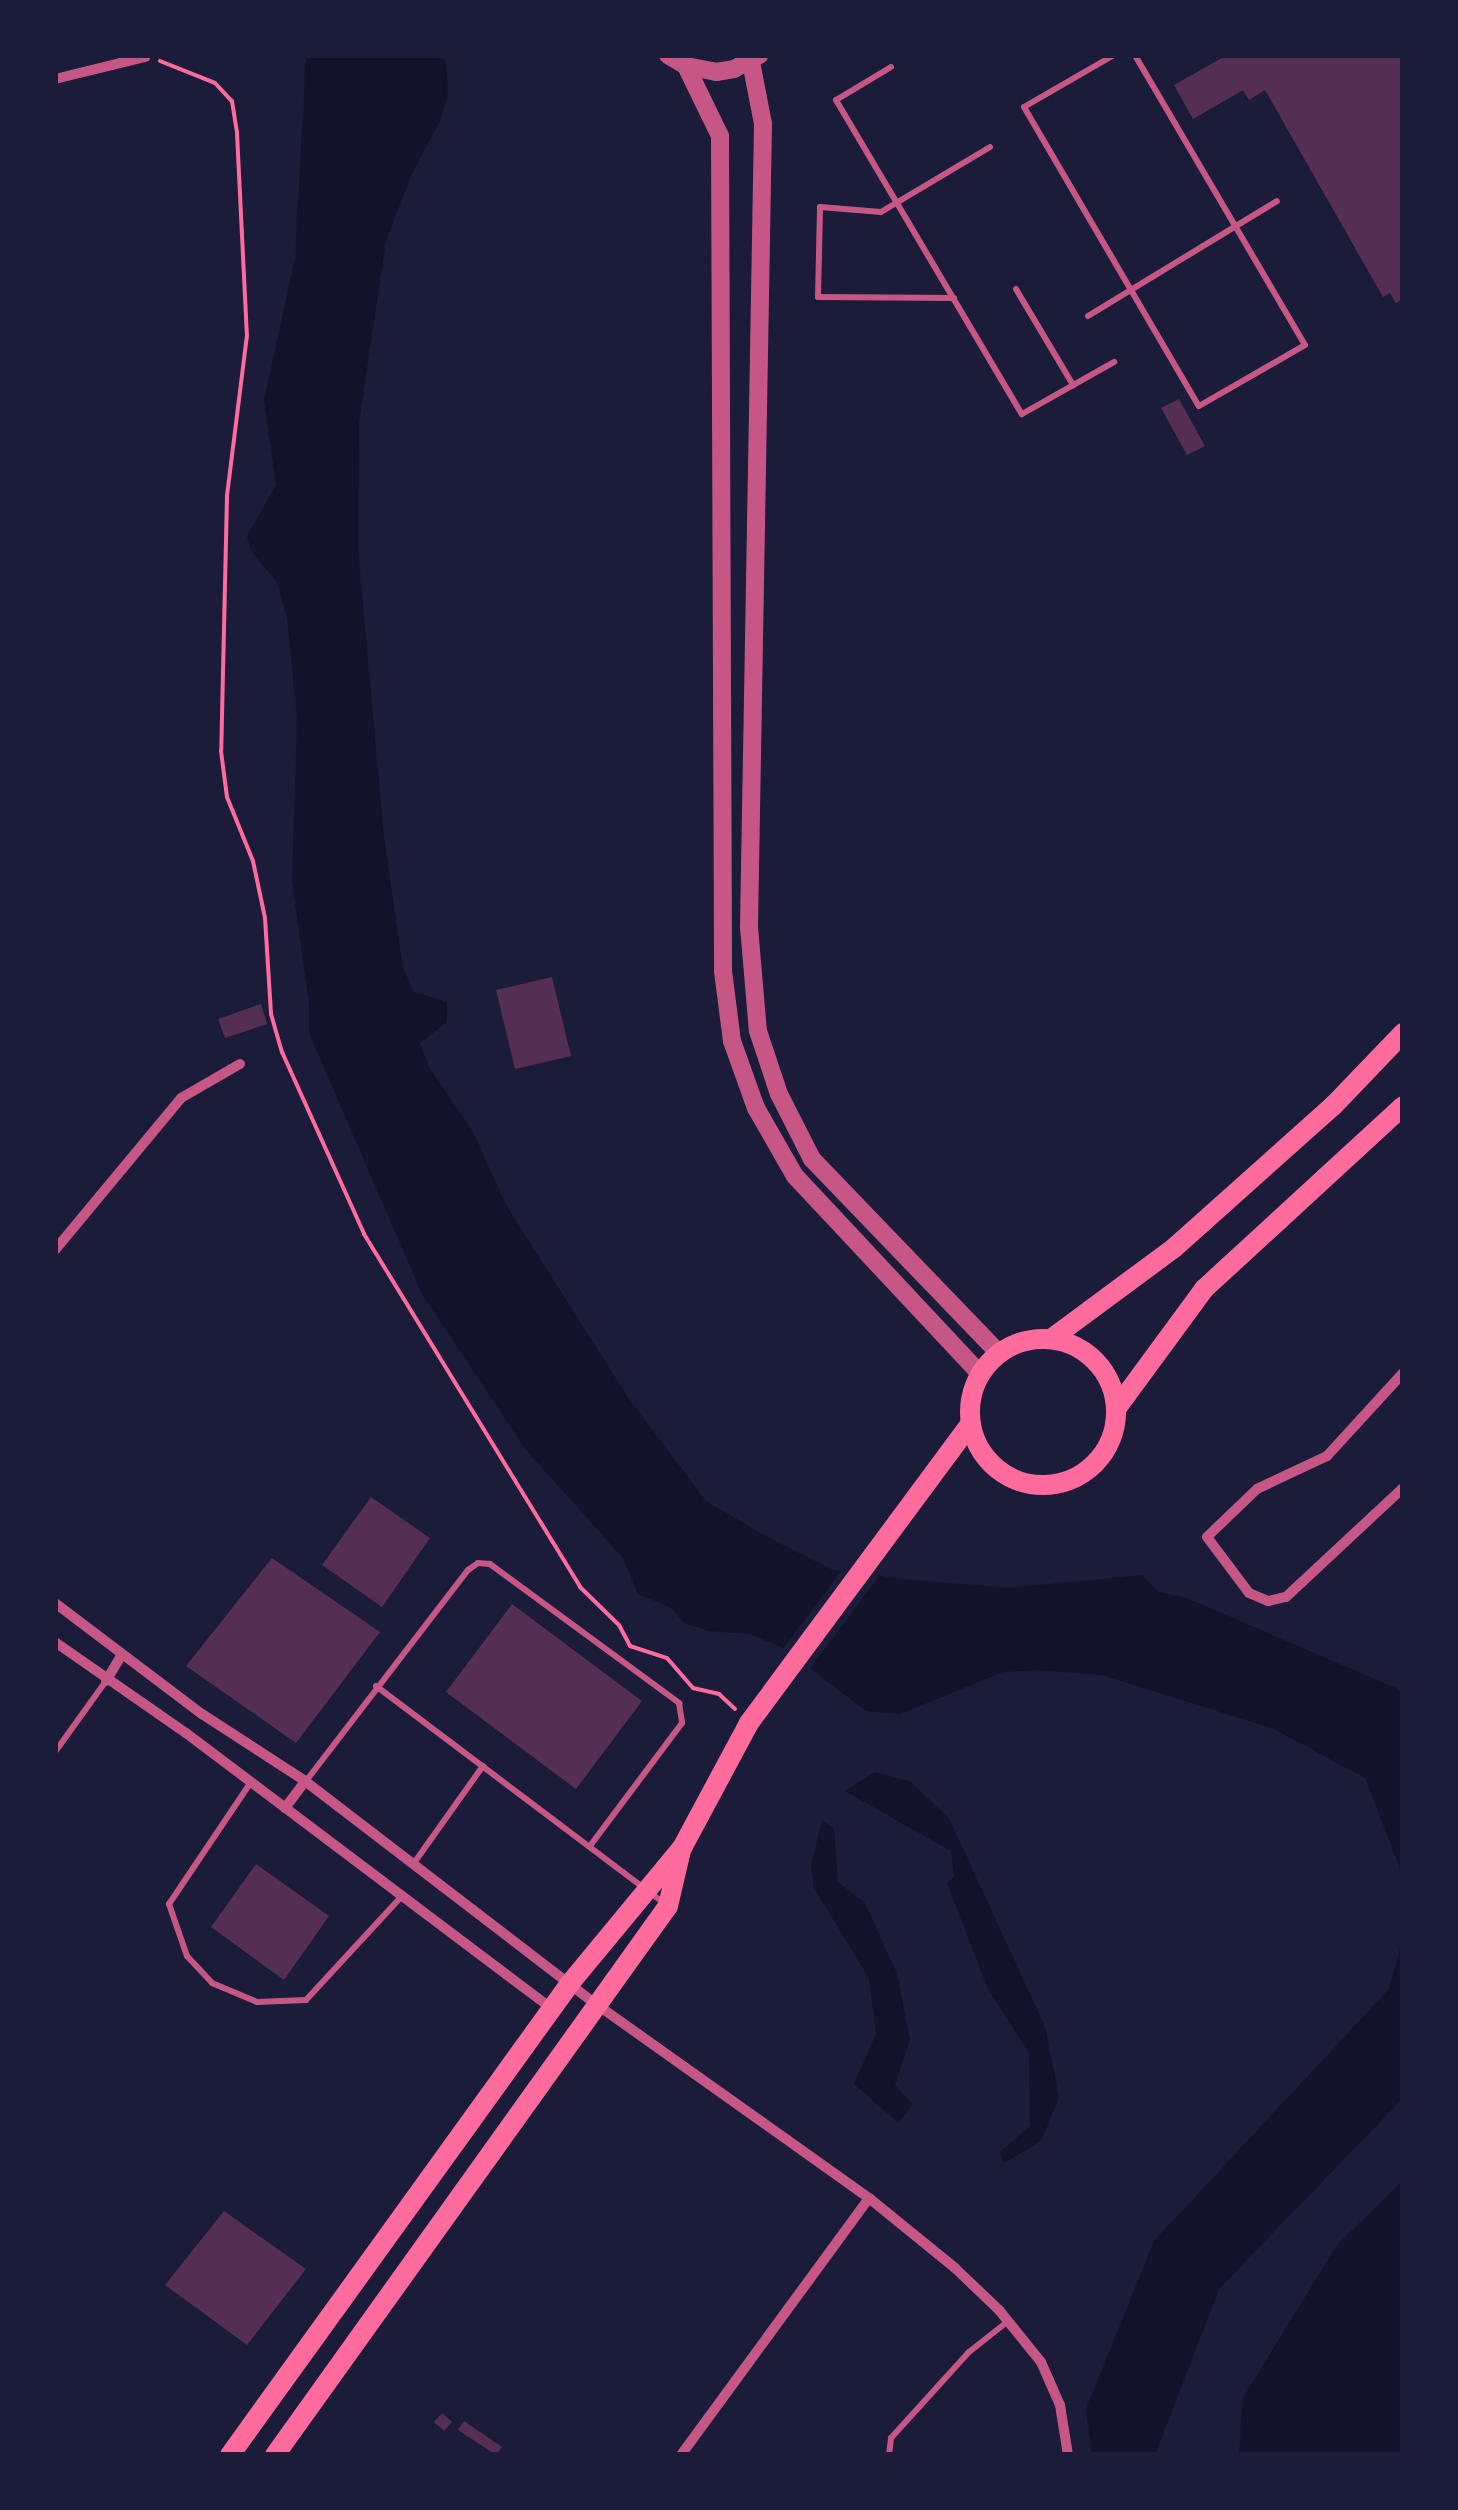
<!DOCTYPE html>
<style>
body{margin:0}
#map{position:relative;width:1458px;height:2510px;overflow:hidden;background:#1b1b3a;font-family:Helvetica,sans-serif}
div>[style]{position:absolute}
[style*='--x']{left:calc(var(--x)*1px);top:calc(var(--y)*1px);width:calc(var(--w)*1px);rotate:calc(var(--a)*1deg)}
.water>*{inset:0;background:#12122b}
.pier>*{inset:0;background:#1b1b3a}
.building>*{inset:0;background:#542f53}
.path>*{height:4px;margin:-2px;padding:0 2px;transform-origin:2px;border-radius:2px;background:#ff6b9d}
.service>*{height:6px;margin:-3px;padding:0 3px;transform-origin:3px;border-radius:3px;background:#c65784}
.minor>*{height:10px;margin:-5px;padding:0 5px;transform-origin:5px;border-radius:5px;background:#c65784}
.tertiary>*{height:18px;margin:-9px;padding:0 9px;transform-origin:9px;border-radius:9px;background:#c65784}
.secondary>*{height:20px;margin:-10px;padding:0 10px;transform-origin:10px;border-radius:10px;background:#ff6b9d}
.secondary>.ring{margin:-10px;padding:0;box-sizing:content-box;background:none;border:20px solid #ff6b9d;border-radius:50%}
span{translate:-50% -50%;white-space:nowrap;text-align:center;line-height:1.15;-webkit-text-stroke:8px #1b1b3a;paint-order:stroke}
.frame{position:absolute;inset:0;border:58px solid #1b1b3a;pointer-events:none}
</style>
<div id="map">
<div class="water">
<div style="clip-path:polygon(306px 55px,441px 55px,446px 62px,448px 92px,441px 119px,412px 174px,386px 240px,359px 423px,358px 549px,384px 837px,403px 969px,414px 992px,447px 1002px,447px 1022px,420px 1043px,429px 1067px,473px 1132px,506px 1205px,629px 1399px,706px 1501px,771px 1539px,833px 1570px,903px 1579px,1008px 1588px,1142px 1575px,1159px 1592px,1184px 1597px,1398px 1689px,1403px 1697px,1403px 1876px,1365px 1778px,1274px 1729px,1102px 1675px,1036px 1670px,1003px 1672px,900px 1714px,866px 1711px,782px 1647px,750px 1634px,709px 1631px,684px 1623px,670px 1607px,638px 1594px,623px 1558px,526px 1450px,422px 1294px,309px 1033px,309px 1003px,292px 881px,297px 719px,287px 618px,277px 582px,251px 551px,247px 536px,276px 485px,264px 401px,295px 258px)"></div>
<div style="clip-path:polygon(874px 1772px,910px 1781px,949px 1818px,1045px 2027px,1059px 2097px,1041px 2141px,1004px 2163px,1000px 2152px,1030px 2126px,1029px 2053px,988px 1989px,947px 1883px,954px 1877px,951px 1851px,845px 1791px)"></div>
<div style="clip-path:polygon(822px 1820px,834px 1828px,838px 1882px,865px 1903px,897px 1974px,910px 2040px,895px 2085px,913px 2104px,898px 2123px,854px 2084px,876px 2034px,869px 1978px,814px 1888px,811px 1866px)"></div>
<div style="clip-path:polygon(1403px 1937px,1403px 2098px,1219px 2289px,1155px 2455px,1092px 2455px,1086px 2409px,1154px 2241px,1389px 1989px)"></div>
<div style="clip-path:polygon(1403px 2180px,1403px 2455px,1239px 2455px,1243px 2398px,1337px 2245px)"></div>
</div>
<div class="pier">
<div style="clip-path:polygon(845px 1566px,883px 1571px,809px 1670px,782px 1650px)"></div>
</div>
<div class="building">
<div style="clip-path:polygon(1227px 55px,1403px 55px,1403px 299px,1396px 303px,1390px 293px,1383px 297px,1265px 90px,1249px 100px,1243px 90px,1193px 119px,1174px 85px)"></div>
<div style="clip-path:polygon(1179px 399px,1205px 446px,1187px 455px,1161px 408px)"></div>
<div style="clip-path:polygon(552px 977px,571px 1056px,515px 1069px,496px 990px)"></div>
<div style="clip-path:polygon(261px 1004px,267px 1024px,225px 1038px,218px 1019px)"></div>
<div style="clip-path:polygon(371px 1497px,430px 1538px,382px 1607px,322px 1565px)"></div>
<div style="clip-path:polygon(272px 1558px,380px 1632px,296px 1743px,186px 1666px)"></div>
<div style="clip-path:polygon(512px 1604px,642px 1701px,576px 1789px,446px 1692px)"></div>
<div style="clip-path:polygon(256px 1864px,329px 1916px,284px 1980px,211px 1927px)"></div>
<div style="clip-path:polygon(224px 2211px,306px 2269px,247px 2345px,165px 2285px)"></div>
<div style="clip-path:polygon(442px 2413px,452px 2422px,444px 2431px,434px 2422px)"></div>
<div style="clip-path:polygon(464px 2421px,502px 2447px,496px 2455px,458px 2430px)"></div>
</div>
<div class="path">
<div style="--x:160;--y:61;--w:59;--a:21.8"></div>
<div style="--x:215;--y:83;--w:25;--a:47"></div>
<div style="--x:232;--y:101;--w:32;--a:81"></div>
<div style="--x:237;--y:133;--w:202;--a:87.2"></div>
<div style="--x:247;--y:335;--w:162;--a:97.1"></div>
<div style="--x:227;--y:496;--w:255;--a:91.3"></div>
<div style="--x:221;--y:751;--w:46;--a:82.6"></div>
<div style="--x:227;--y:797;--w:69;--a:67.9"></div>
<div style="--x:253;--y:861;--w:58;--a:78.1"></div>
<div style="--x:265;--y:918;--w:96;--a:86.4"></div>
<div style="--x:271;--y:1014;--w:40;--a:74"></div>
<div style="--x:282;--y:1052;--w:200;--a:65.7"></div>
<div style="--x:364;--y:1234;--w:414;--a:58.5"></div>
<div style="--x:580;--y:1587;--w:54;--a:44.3"></div>
<div style="--x:619;--y:1625;--w:24;--a:62"></div>
<div style="--x:630;--y:1646;--w:39;--a:18"></div>
<div style="--x:667;--y:1658;--w:40;--a:49"></div>
<div style="--x:693;--y:1688;--w:27;--a:13"></div>
<div style="--x:719;--y:1694;--w:22;--a:43"></div>
</div>
<div class="service">
<div style="--x:1114;--y:55;--w:104;--a:150"></div>
<div style="--x:1024;--y:107;--w:346;--a:59.7"></div>
<div style="--x:1199;--y:406;--w:122;--a:-29.9"></div>
<div style="--x:1305;--y:345;--w:336;--a:-120.4"></div>
<div style="--x:891;--y:67;--w:64;--a:149"></div>
<div style="--x:836;--y:100;--w:365;--a:59.4"></div>
<div style="--x:1022;--y:414;--w:106;--a:-29.5"></div>
<div style="--x:1016;--y:289;--w:112;--a:59.3"></div>
<div style="--x:954;--y:298;--w:136;--a:-179.6"></div>
<div style="--x:818;--y:297;--w:90;--a:-88.7"></div>
<div style="--x:820;--y:207;--w:61;--a:4.7"></div>
<div style="--x:881;--y:212;--w:127;--a:-30.8"></div>
<div style="--x:1088;--y:316;--w:221;--a:-31.3"></div>
<div style="--x:376;--y:1686;--w:359;--a:37"></div>
<div style="--x:55;--y:1752;--w:87;--a:-54.3"></div>
<div style="--x:306;--y:1781;--w:266;--a:-52.5"></div>
<div style="--x:468;--y:1570;--w:12;--a:-35"></div>
<div style="--x:478;--y:1563;--w:12;--a:5"></div>
<div style="--x:490;--y:1564;--w:235;--a:36.3"></div>
<div style="--x:679;--y:1703;--w:20;--a:81"></div>
<div style="--x:682;--y:1723;--w:154;--a:126.8"></div>
<div style="--x:251;--y:1782;--w:147;--a:123.9"></div>
<div style="--x:169;--y:1904;--w:55;--a:70.9"></div>
<div style="--x:187;--y:1956;--w:37;--a:47"></div>
<div style="--x:212;--y:1983;--w:49;--a:22.9"></div>
<div style="--x:257;--y:2002;--w:49;--a:-2.3"></div>
<div style="--x:306;--y:2000;--w:142;--a:-47.3"></div>
<div style="--x:414;--y:1863;--w:119;--a:-54.6"></div>
<div style="--x:889;--y:2455;--w:17;--a:-83"></div>
<div style="--x:891;--y:2438;--w:116;--a:-47.8"></div>
<div style="--x:969;--y:2352;--w:48;--a:-38.3"></div>
</div>
<div class="minor">
<div style="--x:55;--y:79;--w:93;--a:-13.7"></div>
<div style="--x:55;--y:1250;--w:197;--a:-50.3"></div>
<div style="--x:181;--y:1098;--w:68;--a:-30"></div>
<div style="--x:1403;--y:1373;--w:113;--a:132.5"></div>
<div style="--x:1327;--y:1456;--w:77;--a:154.8"></div>
<div style="--x:1257;--y:1489;--w:69;--a:136.2"></div>
<div style="--x:1207;--y:1537;--w:70;--a:53.1"></div>
<div style="--x:1249;--y:1593;--w:21;--a:23"></div>
<div style="--x:1268;--y:1601;--w:18;--a:-13"></div>
<div style="--x:1286;--y:1597;--w:160;--a:-43"></div>
<div style="--x:55;--y:1603;--w:184;--a:37.1"></div>
<div style="--x:202;--y:1714;--w:123;--a:33"></div>
<div style="--x:305;--y:1781;--w:367;--a:37.5"></div>
<div style="--x:596;--y:2004;--w:335;--a:35.4"></div>
<div style="--x:869;--y:2198;--w:111;--a:39.1"></div>
<div style="--x:955;--y:2268;--w:61;--a:43.7"></div>
<div style="--x:999;--y:2310;--w:67;--a:51.1"></div>
<div style="--x:1041;--y:2362;--w:47;--a:66.2"></div>
<div style="--x:1060;--y:2405;--w:51;--a:80.9"></div>
<div style="--x:55;--y:1642;--w:160;--a:34.8"></div>
<div style="--x:186;--y:1733;--w:458;--a:37"></div>
<div style="--x:106;--y:1681;--w:29;--a:-59"></div>
<div style="--x:285;--y:1808;--w:34;--a:-53"></div>
<div style="--x:681;--y:2455;--w:318;--a:-53.8"></div>
</div>
<div class="tertiary">
<div style="--x:668;--y:55;--w:21;--a:31"></div>
<div style="--x:686;--y:66;--w:31;--a:11"></div>
<div style="--x:716;--y:72;--w:18;--a:-9"></div>
<div style="--x:734;--y:69;--w:29;--a:-29"></div>
<div style="--x:751;--y:62;--w:63;--a:79"></div>
<div style="--x:763;--y:124;--w:803;--a:91"></div>
<div style="--x:749;--y:927;--w:104;--a:85.1"></div>
<div style="--x:758;--y:1031;--w:66;--a:71.6"></div>
<div style="--x:779;--y:1094;--w:73;--a:63.1"></div>
<div style="--x:812;--y:1159;--w:269;--a:46.1"></div>
<div style="--x:686;--y:66;--w:78;--a:64.1"></div>
<div style="--x:720;--y:136;--w:835;--a:89.79"></div>
<div style="--x:723;--y:971;--w:71;--a:82.7"></div>
<div style="--x:732;--y:1041;--w:71;--a:70.3"></div>
<div style="--x:756;--y:1108;--w:78;--a:60.2"></div>
<div style="--x:795;--y:1176;--w:271;--a:46.9"></div>
</div>
<div class="secondary">
<div style="--x:1051;--y:1339;--w:153;--a:-36.5"></div>
<div style="--x:1174;--y:1248;--w:213;--a:-41.8"></div>
<div style="--x:1333;--y:1106;--w:101;--a:-46.2"></div>
<div class="ring" style="left:970px;top:1339px;width:126px;height:126px"></div>
<div style="--x:1116;--y:1409;--w:149;--a:-53.7"></div>
<div style="--x:1204;--y:1289;--w:270;--a:-42.6"></div>
<div style="--x:230;--y:2455;--w:583;--a:-54.21"></div>
<div style="--x:571;--y:1982;--w:174;--a:-50.4"></div>
<div style="--x:682;--y:1848;--w:142;--a:-61.8"></div>
<div style="--x:749;--y:1723;--w:372;--a:-53.5"></div>
<div style="--x:275;--y:2455;--w:675;--a:-54.4"></div>
<div style="--x:668;--y:1906;--w:57;--a:-76.9"></div>
</div>
<div class="frame"></div>
</div>
